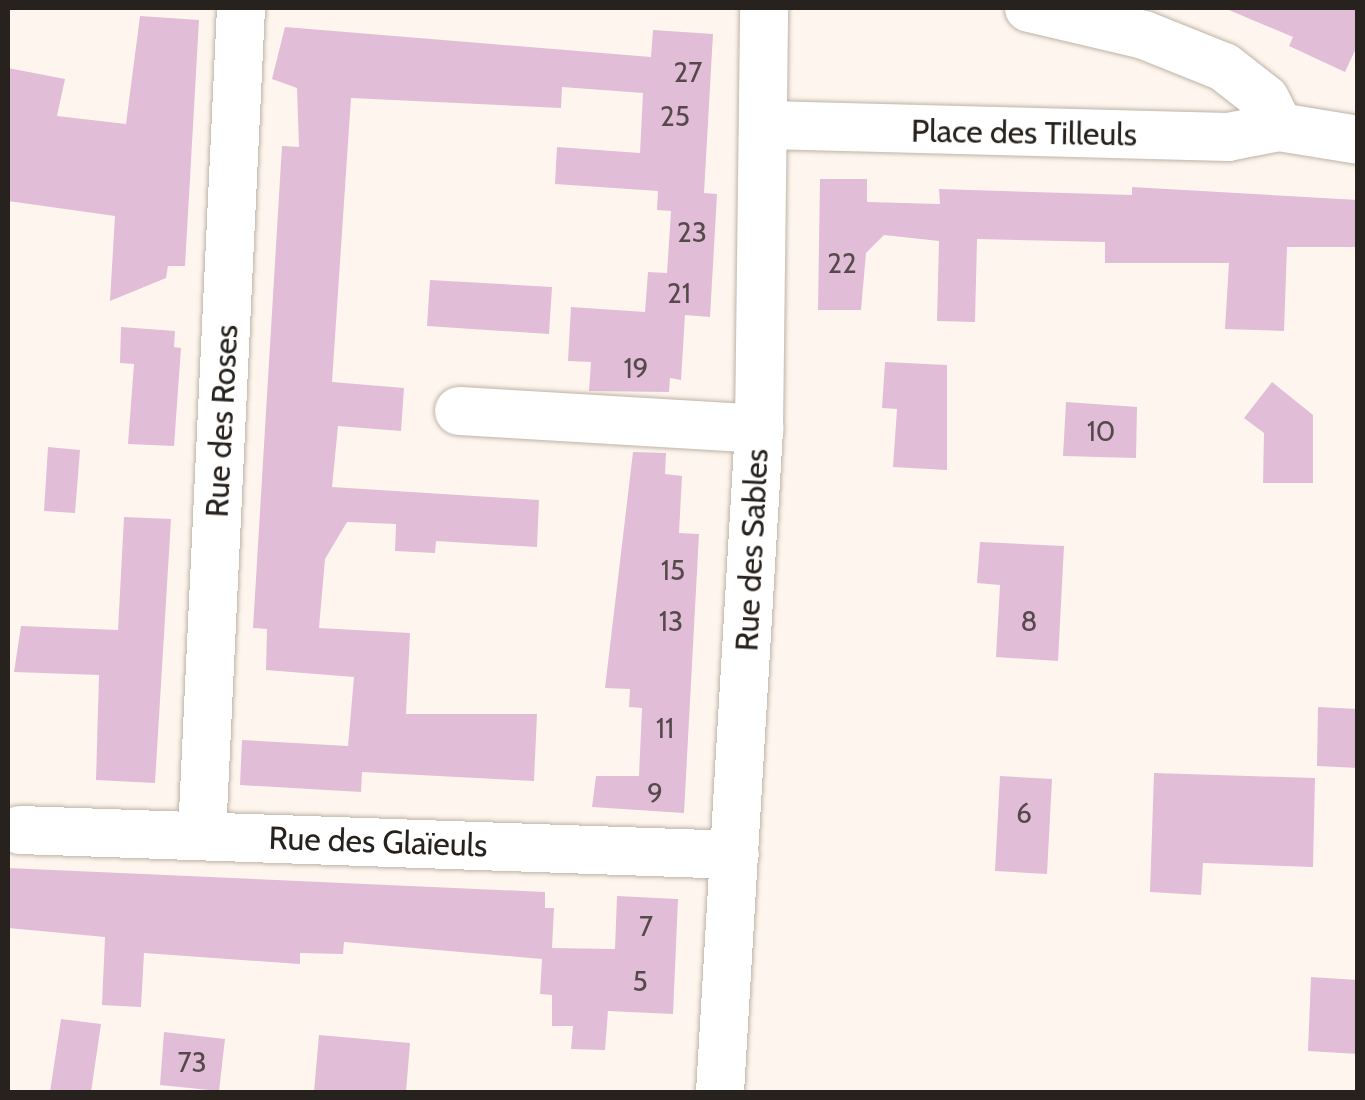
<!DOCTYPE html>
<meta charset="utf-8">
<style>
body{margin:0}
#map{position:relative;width:1365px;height:1100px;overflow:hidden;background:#fef6ee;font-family:Cabin,sans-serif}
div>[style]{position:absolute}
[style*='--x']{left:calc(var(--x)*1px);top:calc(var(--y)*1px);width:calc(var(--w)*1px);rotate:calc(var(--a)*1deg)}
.building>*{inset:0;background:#e2bdd7}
.roads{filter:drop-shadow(0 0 2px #beb2a6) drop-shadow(0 0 2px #beb2a6)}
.minor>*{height:48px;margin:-24px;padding:0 24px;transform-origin:24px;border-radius:24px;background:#fff}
span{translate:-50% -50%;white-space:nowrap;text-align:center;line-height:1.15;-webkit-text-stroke:10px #fff;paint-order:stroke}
.number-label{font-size:28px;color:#56494c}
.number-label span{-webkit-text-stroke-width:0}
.street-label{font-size:32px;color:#27221e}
.frame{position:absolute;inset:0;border:10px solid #27221e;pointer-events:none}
</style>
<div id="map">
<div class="building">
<div style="clip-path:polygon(1224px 8px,1358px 8px,1358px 44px,1345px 72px,1289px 46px,1293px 37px)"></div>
<div style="clip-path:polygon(140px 16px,199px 20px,185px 266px,168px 266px,166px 278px,110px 301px,115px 216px,8px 201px,8px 68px,65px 79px,57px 116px,126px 124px)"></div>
<div style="clip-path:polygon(285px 27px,651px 57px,653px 30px,713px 34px,704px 193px,717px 194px,710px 317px,685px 315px,681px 380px,670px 378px,669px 392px,589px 391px,591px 362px,568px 361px,571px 307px,645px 312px,648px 272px,667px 273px,671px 211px,657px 210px,658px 191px,555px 184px,557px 147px,640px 153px,643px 93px,562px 87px,561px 108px,351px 98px,332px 382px,404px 388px,401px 431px,338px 426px,332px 487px,539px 500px,537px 547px,436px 541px,435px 553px,395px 551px,396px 524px,347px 522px,325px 559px,319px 628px,410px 633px,406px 714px,537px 714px,534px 781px,362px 772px,361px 792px,240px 785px,242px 740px,348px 746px,354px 677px,266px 670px,267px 629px,253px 628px,282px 146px,299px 147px,297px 88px,272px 79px)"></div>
<div style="clip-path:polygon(820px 179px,867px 179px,867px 202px,940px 204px,939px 189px,1132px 195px,1132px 187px,1358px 200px,1358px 247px,1287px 247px,1284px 331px,1225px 329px,1229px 263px,1105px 263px,1105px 242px,977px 239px,975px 322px,937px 321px,939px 241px,884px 235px,866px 253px,861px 310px,818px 310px)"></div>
<div style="clip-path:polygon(430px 280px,552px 287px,549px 334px,427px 326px)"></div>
<div style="clip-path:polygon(121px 327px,175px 331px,174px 347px,181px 348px,174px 446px,128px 444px,134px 364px,120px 363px)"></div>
<div style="clip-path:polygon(885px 362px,947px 365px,947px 470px,893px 467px,897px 409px,882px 408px)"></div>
<div style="clip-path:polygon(1272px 382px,1313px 415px,1313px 483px,1263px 483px,1264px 433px,1244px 418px)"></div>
<div style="clip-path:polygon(1066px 402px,1137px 407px,1136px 458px,1063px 456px)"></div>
<div style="clip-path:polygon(48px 447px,80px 450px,75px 513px,44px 511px)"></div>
<div style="clip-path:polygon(633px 452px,666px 453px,665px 474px,682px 476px,679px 533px,699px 534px,684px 813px,592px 807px,596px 776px,639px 776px,642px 708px,629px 707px,630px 689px,605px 688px)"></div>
<div style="clip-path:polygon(124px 517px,171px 519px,155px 783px,96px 780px,99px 675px,14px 672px,21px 626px,118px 630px)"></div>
<div style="clip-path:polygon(980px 542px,1064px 546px,1058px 661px,996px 657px,1000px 585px,977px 583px)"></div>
<div style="clip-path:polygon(1318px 707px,1358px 709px,1358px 768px,1317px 766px)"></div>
<div style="clip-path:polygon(1154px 773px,1315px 778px,1313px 867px,1203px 863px,1201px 895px,1150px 892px)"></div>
<div style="clip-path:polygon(1000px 776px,1052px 779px,1047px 874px,995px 871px)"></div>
<div style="clip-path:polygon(8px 868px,545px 892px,545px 908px,554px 908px,552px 948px,615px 949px,617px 896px,678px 899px,673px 1014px,608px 1011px,605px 1050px,571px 1049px,573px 1026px,552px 1026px,552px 995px,540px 994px,542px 959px,344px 942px,343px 954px,300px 953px,300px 964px,144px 953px,141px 1007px,102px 1005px,105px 937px,8px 928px)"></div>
<div style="clip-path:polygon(1311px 977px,1358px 980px,1358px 1054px,1308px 1051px)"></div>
<div style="clip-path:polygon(61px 1019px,101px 1024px,91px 1092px,50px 1092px)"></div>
<div style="clip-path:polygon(164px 1032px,225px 1039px,219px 1091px,160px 1085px)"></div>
<div style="clip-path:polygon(319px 1035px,410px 1043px,406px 1092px,314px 1092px)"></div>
</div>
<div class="roads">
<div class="minor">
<div style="--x:1029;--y:8;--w:118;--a:13.2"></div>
<div style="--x:1144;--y:35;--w:86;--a:21.8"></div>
<div style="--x:1224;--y:67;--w:52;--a:38"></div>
<div style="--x:1265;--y:99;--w:31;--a:63"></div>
<div style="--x:767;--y:125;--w:461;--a:1.5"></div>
<div style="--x:1228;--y:137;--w:52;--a:-11.1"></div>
<div style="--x:1279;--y:127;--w:80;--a:9.3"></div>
<div style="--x:459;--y:411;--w:301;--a:3.4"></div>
<div style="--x:20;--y:830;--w:715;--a:2"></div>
<div style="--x:202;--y:835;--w:828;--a:-87.3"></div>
<div style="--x:720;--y:1092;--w:664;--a:-86.63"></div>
<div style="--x:759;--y:429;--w:421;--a:-89.3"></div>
</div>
</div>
<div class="number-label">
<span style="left:688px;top:72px">27</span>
<span style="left:675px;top:116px">25</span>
<span style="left:692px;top:232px">23</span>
<span style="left:842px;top:263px">22</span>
<span style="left:679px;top:293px">21</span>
<span style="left:636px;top:368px">19</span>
<span style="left:1101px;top:431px">10</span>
<span style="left:673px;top:570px">15</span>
<span style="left:671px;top:621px">13</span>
<span style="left:1029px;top:621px">8</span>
<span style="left:665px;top:728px">11</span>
<span style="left:655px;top:793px">9</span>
<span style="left:1024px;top:813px">6</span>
<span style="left:646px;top:926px">7</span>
<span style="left:640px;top:981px">5</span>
<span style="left:192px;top:1062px">73</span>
</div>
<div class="street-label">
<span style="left:1024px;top:133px;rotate:1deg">Place des Tilleuls</span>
<span style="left:222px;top:421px;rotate:-87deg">Rue des Roses</span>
<span style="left:752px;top:550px;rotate:-87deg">Rue des Sables</span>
<span style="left:378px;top:842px;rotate:2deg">Rue des Glaïeuls</span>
</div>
<div class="frame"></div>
</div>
